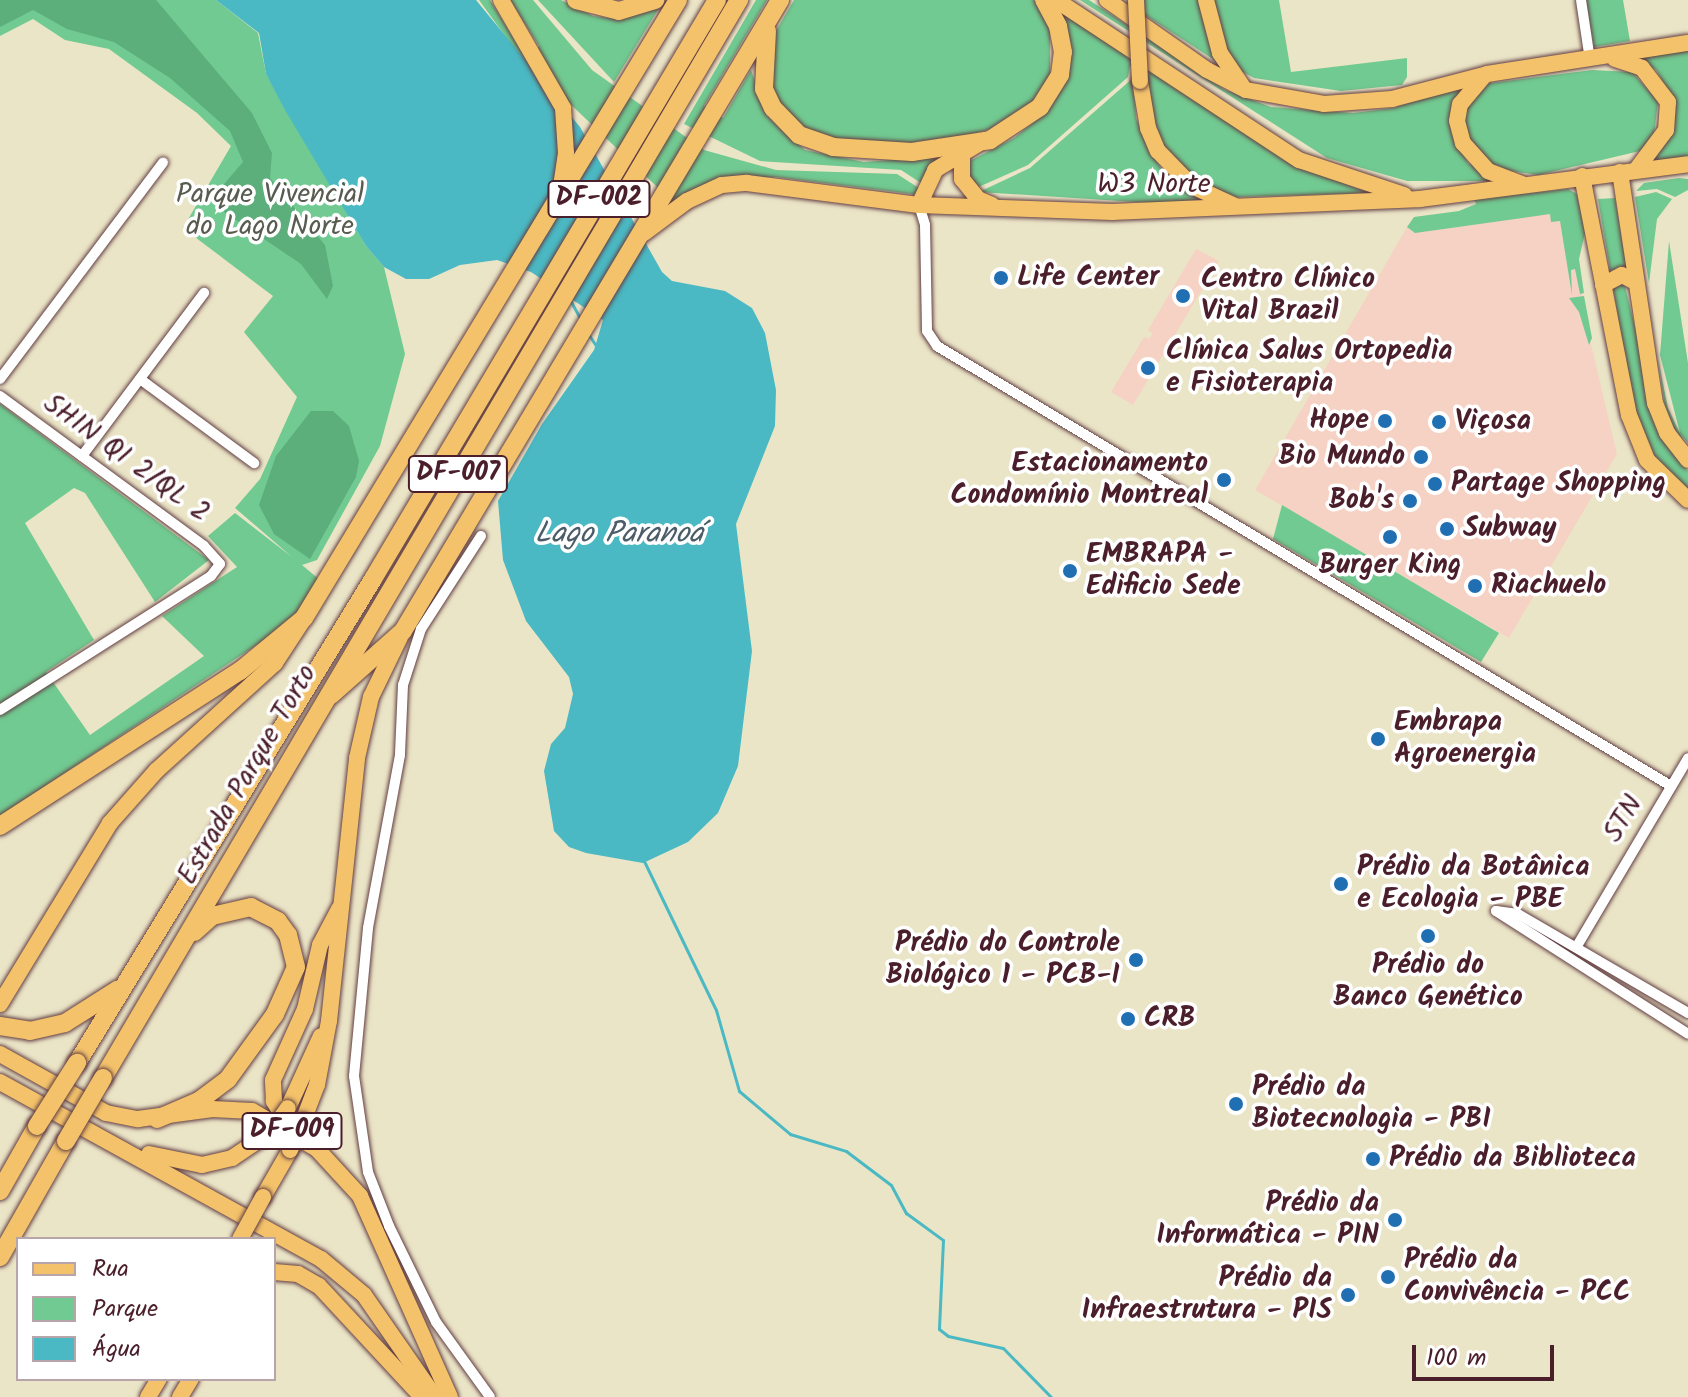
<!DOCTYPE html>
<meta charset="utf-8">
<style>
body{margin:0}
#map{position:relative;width:1688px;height:1397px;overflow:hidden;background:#ebe5c7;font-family:Kalam,sans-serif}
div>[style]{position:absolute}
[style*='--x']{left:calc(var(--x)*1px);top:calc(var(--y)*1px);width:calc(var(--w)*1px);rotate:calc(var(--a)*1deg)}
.built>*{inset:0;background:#f6d2c4}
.green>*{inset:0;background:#71ca91}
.forest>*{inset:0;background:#5cae7b}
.water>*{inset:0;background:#4ab9c3}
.stream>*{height:3px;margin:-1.5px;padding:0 1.5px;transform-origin:1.5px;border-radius:1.5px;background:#4ab9c3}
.roads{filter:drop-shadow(0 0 2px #623d42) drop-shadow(0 0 2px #623d42)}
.street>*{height:10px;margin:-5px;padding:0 5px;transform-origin:5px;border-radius:5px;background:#fff}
.primary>*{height:16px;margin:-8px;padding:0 8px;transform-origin:8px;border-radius:8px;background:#f3c26a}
.highway>*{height:18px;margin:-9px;padding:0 9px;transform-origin:9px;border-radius:9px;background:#f3c26a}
.bridges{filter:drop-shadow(0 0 2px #623d42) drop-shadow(0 0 2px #623d42)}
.primary-bridge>*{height:16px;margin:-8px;padding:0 8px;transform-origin:8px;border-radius:8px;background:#f3c26a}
.highway-bridge>*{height:18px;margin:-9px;padding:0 9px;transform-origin:9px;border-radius:9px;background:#f3c26a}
.dots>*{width:22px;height:22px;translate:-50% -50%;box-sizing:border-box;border:4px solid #fff;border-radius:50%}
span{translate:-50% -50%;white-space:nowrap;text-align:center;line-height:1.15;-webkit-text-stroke:7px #fff;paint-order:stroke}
.shield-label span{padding:2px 6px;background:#fff;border:2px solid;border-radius:6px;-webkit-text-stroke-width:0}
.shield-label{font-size:26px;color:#4a1f2b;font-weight:700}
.street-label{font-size:28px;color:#4a1f2b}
.park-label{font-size:28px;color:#585b4f}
.poi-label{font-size:28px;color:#4a1f2b;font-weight:700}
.left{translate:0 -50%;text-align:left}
.right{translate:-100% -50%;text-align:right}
.water-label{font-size:30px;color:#4a5d68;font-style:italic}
.legend{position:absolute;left:16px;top:1237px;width:260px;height:144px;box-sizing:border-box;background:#fff;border:2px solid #b7a5aa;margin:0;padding:10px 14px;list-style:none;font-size:24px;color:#4a1f2b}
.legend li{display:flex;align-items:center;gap:16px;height:40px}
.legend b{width:40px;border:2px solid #b7a5aa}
.scale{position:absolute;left:1412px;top:1345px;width:142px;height:36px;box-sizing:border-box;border:4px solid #4a1f2b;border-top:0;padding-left:10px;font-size:24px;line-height:28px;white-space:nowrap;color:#4a1f2b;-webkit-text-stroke:6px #fff;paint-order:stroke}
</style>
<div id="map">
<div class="built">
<div style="clip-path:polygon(1568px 205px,1590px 340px,1617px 454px,1509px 638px,1255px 490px,1407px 227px)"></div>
<div style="clip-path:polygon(1196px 249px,1219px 261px,1133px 405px,1111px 392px,1144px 337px,1149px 339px,1153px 334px,1148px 330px)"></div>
</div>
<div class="green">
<div style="clip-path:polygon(0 0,216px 0,258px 33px,266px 74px,366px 246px,384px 267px,405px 354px,380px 446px,317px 560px,302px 565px,320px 580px,291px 622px,0 816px,0 404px,209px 560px,155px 602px,85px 493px,74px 488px,25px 523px,94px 640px,46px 672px,90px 735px,204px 656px,162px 616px,237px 567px,208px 536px,235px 513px,292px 557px,235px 508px,260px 479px,297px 397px,244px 332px,273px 296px,183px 228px,231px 146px,197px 113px,109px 49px,65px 40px,33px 19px,0 36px)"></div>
<div style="clip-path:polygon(479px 0,490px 0,529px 64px,539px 46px,510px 0,533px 0,592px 70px,704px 150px,776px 170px,897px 174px,922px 190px,920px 195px,776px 177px,745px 178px,675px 204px,519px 55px)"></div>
<div style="clip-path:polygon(538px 0,561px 0,593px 16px,616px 19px,659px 8px,614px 82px)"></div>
<div style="clip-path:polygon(756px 0,767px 0,704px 106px,723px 118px,751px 70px,767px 116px,805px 150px,864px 162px,947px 156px,924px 185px,901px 170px,760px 161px,684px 124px)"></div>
<div style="clip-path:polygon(794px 0,1034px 0,1050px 27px,1050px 76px,1038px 98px,990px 129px,949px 142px,844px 145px,790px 122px,768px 81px,773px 36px)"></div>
<div style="clip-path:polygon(1047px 0,1303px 168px,1369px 193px,1236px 197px,1197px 183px,1157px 139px,1146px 75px,1130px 66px,1128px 77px,1028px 165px,974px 189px,963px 170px,968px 162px,1014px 138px,1040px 117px,1063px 82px)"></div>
<div style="clip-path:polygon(1080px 0,1089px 0,1225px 90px,1271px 107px,1353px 113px,1393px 108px,1466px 84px,1454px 138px,1468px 163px,1497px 181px,1407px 181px,1327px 158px)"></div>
<div style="clip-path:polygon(1141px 0,1198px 0,1216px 61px,1142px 13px)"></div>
<div style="clip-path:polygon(1212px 0,1279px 0,1291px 72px,1407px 58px,1407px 77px,1402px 85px,1341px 91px,1254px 78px,1239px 70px,1226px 48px)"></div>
<div style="clip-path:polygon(1586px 0,1623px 0,1630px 41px,1594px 47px)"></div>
<div style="clip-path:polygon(1688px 50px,1688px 157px,1652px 161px,1671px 135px,1673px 100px,1656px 70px,1636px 59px)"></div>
<div style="clip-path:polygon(1592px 70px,1632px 72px,1658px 101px,1654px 135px,1640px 151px,1538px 175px,1492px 168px,1464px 132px,1466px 106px,1484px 84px)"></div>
<div style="clip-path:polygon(1133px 78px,1136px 118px,1149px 151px,1166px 175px,1201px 200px,1151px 203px,979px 192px,1030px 168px)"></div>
<div style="clip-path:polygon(1679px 178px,1688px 179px,1688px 190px,1675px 197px,1657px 189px,1636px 191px,1644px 183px)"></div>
<div style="clip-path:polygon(1568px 189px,1577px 194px,1585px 233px,1579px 259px,1584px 293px,1580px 294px,1575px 269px,1571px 270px,1572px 295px,1560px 221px,1551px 222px,1550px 214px,1415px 233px,1407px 227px,1414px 217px,1459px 211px,1476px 204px,1474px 199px)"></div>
<div style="clip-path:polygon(1656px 192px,1672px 199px,1657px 219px,1649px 283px,1635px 197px)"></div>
<div style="clip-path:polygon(1615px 198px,1627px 271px,1610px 270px,1598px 199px)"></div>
<div style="clip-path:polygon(1669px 241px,1688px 363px,1688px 443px,1680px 434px,1688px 449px,1674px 428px,1665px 406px,1658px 359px,1668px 408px,1680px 433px,1660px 355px)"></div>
<div style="clip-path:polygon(1624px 282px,1662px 438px,1688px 471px,1688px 493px,1656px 459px,1632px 402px,1613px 287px)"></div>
<div style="clip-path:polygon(1584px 296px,1592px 338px,1589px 345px,1579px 312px,1569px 298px)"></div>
<div style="clip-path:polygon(1282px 505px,1499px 633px,1481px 662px,1273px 539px)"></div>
</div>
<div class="forest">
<div style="clip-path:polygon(0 0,156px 0,252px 113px,272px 153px,270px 178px,325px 245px,333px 286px,327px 299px,301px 264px,224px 212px,218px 191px,243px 162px,230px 131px,170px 78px,114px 42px,67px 29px,33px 10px,0 27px)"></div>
<div style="clip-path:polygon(311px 411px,333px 411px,349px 426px,359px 461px,356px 477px,310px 559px,274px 534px,259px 505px,276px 456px)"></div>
</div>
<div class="water">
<div style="clip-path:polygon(216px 0,476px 0,580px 127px,662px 272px,672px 281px,725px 291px,752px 308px,765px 333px,776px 390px,775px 426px,736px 524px,752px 651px,738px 766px,718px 813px,688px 842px,643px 863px,586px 853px,569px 847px,554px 831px,544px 771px,551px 744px,565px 728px,573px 694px,569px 677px,526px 621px,503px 560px,498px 501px,542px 424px,594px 350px,603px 320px,531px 272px,497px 260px,460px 265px,429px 279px,406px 279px,384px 267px,366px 246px,285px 110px,266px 74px,259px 33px)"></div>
</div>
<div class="stream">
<div style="--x:570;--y:300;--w:21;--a:61"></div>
<div style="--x:589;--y:335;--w:17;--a:57"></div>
<div style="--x:643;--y:859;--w:168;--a:64.2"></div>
<div style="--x:716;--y:1010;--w:84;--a:74.1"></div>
<div style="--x:739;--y:1091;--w:67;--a:40.1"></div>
<div style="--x:790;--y:1134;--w:59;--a:16.9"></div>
<div style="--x:846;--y:1151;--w:56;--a:37.1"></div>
<div style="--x:891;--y:1185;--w:32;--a:62"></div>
<div style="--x:906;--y:1213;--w:46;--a:36.1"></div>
<div style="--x:943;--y:1240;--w:89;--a:92.6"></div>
<div style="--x:939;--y:1329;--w:11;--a:38"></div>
<div style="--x:948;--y:1336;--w:56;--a:12.3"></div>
<div style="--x:1003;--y:1348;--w:69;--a:45.6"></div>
</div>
<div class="roads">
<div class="street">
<div style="--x:1581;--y:0;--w:61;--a:81.5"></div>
<div style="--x:919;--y:205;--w:21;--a:73"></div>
<div style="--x:925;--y:225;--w:106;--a:88.9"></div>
<div style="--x:927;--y:331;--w:18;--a:56"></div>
<div style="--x:937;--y:346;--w:856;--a:30.94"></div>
<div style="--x:0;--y:379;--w:271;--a:-53"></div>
<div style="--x:140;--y:379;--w:142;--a:36.4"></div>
<div style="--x:0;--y:396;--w:253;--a:36.3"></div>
<div style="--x:204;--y:546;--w:24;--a:48"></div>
<div style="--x:220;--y:564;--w:15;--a:127"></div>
<div style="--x:211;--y:576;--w:250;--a:147.6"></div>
<div style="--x:82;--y:456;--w:204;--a:-53.2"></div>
<div style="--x:481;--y:536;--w:111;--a:122.8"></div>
<div style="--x:421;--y:629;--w:59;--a:107.8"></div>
<div style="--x:403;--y:685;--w:70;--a:92.5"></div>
<div style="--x:400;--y:755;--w:176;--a:100.5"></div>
<div style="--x:368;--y:928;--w:149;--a:95.4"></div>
<div style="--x:354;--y:1076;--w:97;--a:81.7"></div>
<div style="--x:368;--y:1172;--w:58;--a:68.7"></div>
<div style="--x:389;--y:1226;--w:107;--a:63.9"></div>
<div style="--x:436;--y:1322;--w:92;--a:54.2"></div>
<div style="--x:1496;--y:911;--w:228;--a:32.6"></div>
<div style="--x:1496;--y:911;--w:22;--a:8"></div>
<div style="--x:1518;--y:914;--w:197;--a:30.2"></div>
<div style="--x:1577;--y:946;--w:218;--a:-59.4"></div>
</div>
<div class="primary">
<div style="--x:501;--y:0;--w:125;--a:60.1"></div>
<div style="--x:563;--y:108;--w:45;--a:86.2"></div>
<div style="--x:566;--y:153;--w:40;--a:98.5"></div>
<div style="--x:1056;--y:0;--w:291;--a:33.4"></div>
<div style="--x:1299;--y:160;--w:111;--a:18.4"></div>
<div style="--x:1107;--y:0;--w:122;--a:35"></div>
<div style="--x:1207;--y:70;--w:44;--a:27.1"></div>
<div style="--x:1246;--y:90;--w:79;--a:10.2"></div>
<div style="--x:1324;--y:104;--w:68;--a:-4.2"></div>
<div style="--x:1392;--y:99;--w:98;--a:-14.7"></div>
<div style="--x:1487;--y:74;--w:203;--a:-8.8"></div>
<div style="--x:1206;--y:0;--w:55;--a:75.2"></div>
<div style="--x:1220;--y:53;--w:40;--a:56"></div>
<div style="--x:1615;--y:59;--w:28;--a:18"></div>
<div style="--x:1642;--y:68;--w:43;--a:52.6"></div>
<div style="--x:1668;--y:102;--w:28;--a:94"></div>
<div style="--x:1666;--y:130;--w:50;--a:126.9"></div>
<div style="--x:1483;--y:77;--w:35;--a:130"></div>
<div style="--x:1460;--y:104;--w:17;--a:100"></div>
<div style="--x:1457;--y:121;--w:23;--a:75"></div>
<div style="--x:1463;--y:143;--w:38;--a:48"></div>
<div style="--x:1488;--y:171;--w:39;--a:21"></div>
<div style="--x:1140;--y:81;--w:48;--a:80.3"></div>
<div style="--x:1148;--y:128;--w:25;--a:67"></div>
<div style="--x:1158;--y:151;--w:49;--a:45.8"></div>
<div style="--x:1192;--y:186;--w:47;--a:24.9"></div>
<div style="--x:962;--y:154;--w:25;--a:90"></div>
<div style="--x:962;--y:179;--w:26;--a:51"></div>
<div style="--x:978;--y:199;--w:15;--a:23"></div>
<div style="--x:1620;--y:172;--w:234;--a:81.4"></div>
<div style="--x:1655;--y:403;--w:32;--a:68"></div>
<div style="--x:1667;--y:433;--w:34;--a:52"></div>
<div style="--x:1582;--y:176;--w:244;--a:78.9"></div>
<div style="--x:1629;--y:415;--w:48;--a:68.2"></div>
<div style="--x:1647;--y:460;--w:57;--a:44.3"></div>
<div style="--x:919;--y:205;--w:38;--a:-65"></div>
<div style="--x:935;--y:170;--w:50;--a:-31.2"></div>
<div style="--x:644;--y:233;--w:54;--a:-36.7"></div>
<div style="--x:687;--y:201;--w:38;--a:-25"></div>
<div style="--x:722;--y:185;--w:25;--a:-5"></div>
<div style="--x:747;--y:183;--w:173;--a:7.3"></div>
<div style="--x:919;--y:205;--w:194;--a:2.1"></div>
<div style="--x:1113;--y:212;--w:307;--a:-2.4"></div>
<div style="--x:1420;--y:199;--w:270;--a:-7.4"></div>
<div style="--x:1603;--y:285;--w:21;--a:-28"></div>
<div style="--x:1622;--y:275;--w:15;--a:28"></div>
<div style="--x:0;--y:1004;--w:212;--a:-58.7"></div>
<div style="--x:110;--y:823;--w:69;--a:-48.5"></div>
<div style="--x:156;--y:771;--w:161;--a:-42.2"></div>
<div style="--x:275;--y:663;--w:51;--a:-56.9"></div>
<div style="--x:0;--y:1054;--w:121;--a:29.1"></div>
<div style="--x:106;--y:1113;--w:33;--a:11"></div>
<div style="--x:138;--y:1119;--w:75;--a:-7.7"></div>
<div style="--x:212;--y:1109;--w:40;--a:2.9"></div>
<div style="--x:252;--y:1111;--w:75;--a:30.3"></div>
<div style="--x:317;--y:1149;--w:64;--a:47.5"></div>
<div style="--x:360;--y:1196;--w:220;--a:65.9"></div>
<div style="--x:0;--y:1082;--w:367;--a:28.9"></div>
<div style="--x:321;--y:1259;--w:56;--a:39.9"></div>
<div style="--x:364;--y:1295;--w:124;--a:55.2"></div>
<div style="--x:288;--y:1108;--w:79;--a:-65.4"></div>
<div style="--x:303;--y:1121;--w:39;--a:-69"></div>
<div style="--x:317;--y:1085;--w:65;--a:-79.4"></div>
<div style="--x:329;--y:1021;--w:264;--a:-83.9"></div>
<div style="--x:357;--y:758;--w:63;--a:-77.1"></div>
<div style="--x:371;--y:697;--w:67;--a:-64.2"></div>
<div style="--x:290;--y:1127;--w:31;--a:-122"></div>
<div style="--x:274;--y:1101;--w:21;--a:-93"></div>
<div style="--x:273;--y:1080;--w:78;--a:-65.7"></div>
<div style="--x:305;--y:1009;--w:66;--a:-76.8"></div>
<div style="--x:320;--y:945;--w:41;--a:-62.2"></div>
<div style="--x:149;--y:1154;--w:54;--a:11.7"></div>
<div style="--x:202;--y:1165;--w:31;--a:-13"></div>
<div style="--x:232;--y:1158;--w:47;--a:-33.7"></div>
<div style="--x:263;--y:1197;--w:54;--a:-60.1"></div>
<div style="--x:274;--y:1272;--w:24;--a:5"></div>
<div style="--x:298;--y:1274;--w:24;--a:30"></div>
<div style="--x:319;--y:1286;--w:151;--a:47.1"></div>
<div style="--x:148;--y:1397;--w:21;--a:-59"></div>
<div style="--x:180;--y:1397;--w:21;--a:-59"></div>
</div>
<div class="highway">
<div style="--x:576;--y:0;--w:44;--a:14.3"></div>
<div style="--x:619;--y:11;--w:38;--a:-17"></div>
<div style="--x:767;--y:31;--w:58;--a:93"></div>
<div style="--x:764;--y:89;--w:21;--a:65"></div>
<div style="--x:773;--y:108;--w:37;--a:46"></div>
<div style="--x:799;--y:135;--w:36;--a:19"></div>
<div style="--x:833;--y:147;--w:79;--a:3.6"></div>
<div style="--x:912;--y:152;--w:79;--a:-8.7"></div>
<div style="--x:990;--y:140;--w:60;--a:-33.4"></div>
<div style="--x:1040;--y:107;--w:38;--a:-58"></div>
<div style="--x:1060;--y:75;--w:23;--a:-83"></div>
<div style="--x:1063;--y:52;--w:26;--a:-101"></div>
<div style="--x:1058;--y:26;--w:30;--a:-118"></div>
<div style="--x:331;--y:695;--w:96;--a:-41.6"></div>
<div style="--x:403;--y:631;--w:735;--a:-59.14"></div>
<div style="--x:0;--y:826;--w:286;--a:-32.9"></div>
<div style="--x:240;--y:671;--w:83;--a:-39.6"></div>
<div style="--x:304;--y:618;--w:722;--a:-58.82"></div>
<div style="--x:0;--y:1026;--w:30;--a:9"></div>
<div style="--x:30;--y:1031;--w:36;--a:-13"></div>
<div style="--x:65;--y:1023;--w:62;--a:-32.4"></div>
<div style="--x:77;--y:1063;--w:567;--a:-58.55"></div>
<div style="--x:373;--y:579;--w:673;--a:-59.28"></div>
<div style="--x:103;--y:1078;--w:1252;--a:-59.46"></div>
<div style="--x:157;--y:1119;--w:46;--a:-23.2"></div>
<div style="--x:199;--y:1101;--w:36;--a:-37"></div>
<div style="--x:228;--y:1079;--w:80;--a:-54.1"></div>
<div style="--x:275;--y:1014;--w:51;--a:-65.9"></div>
<div style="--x:296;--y:967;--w:33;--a:-104"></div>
<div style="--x:288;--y:935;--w:17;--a:-126"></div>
<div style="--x:278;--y:921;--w:30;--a:-153"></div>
<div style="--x:251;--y:907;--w:40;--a:167"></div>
<div style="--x:212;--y:916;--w:24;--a:138"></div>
<div style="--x:0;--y:1191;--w:75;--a:-60.4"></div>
<div style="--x:0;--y:1257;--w:133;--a:-60.4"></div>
</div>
</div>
<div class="bridges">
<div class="primary-bridge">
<div style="--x:1136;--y:0;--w:81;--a:87.2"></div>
<div style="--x:271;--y:1132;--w:29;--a:-55"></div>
<div style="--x:290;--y:1150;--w:32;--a:-66"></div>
<div style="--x:240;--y:1239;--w:48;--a:-61.3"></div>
</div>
<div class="highway-bridge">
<div style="--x:37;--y:1126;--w:75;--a:-57.6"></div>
<div style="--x:66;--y:1141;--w:73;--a:-59.6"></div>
</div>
</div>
<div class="dots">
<div style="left:1001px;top:278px;background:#1f6fb2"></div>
<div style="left:1183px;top:296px;background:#1f6fb2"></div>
<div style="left:1148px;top:368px;background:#1f6fb2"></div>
<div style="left:1385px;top:421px;background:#1f6fb2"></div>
<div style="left:1439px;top:422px;background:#1f6fb2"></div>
<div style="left:1421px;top:457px;background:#1f6fb2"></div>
<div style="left:1224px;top:480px;background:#1f6fb2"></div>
<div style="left:1435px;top:484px;background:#1f6fb2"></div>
<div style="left:1410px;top:501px;background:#1f6fb2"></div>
<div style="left:1447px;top:529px;background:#1f6fb2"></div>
<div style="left:1390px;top:537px;background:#1f6fb2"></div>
<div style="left:1070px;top:571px;background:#1f6fb2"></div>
<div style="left:1475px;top:586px;background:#1f6fb2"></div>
<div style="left:1378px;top:739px;background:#1f6fb2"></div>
<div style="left:1341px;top:884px;background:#1f6fb2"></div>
<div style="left:1428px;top:936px;background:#1f6fb2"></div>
<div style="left:1136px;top:960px;background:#1f6fb2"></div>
<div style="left:1128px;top:1019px;background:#1f6fb2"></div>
<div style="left:1236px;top:1104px;background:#1f6fb2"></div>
<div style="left:1373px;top:1159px;background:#1f6fb2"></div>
<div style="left:1395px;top:1220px;background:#1f6fb2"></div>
<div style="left:1388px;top:1277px;background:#1f6fb2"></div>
<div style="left:1348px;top:1295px;background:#1f6fb2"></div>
</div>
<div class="shield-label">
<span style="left:599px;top:199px">DF-002</span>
<span style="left:458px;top:474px">DF-007</span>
<span style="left:292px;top:1131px">DF-009</span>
</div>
<div class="street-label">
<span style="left:1154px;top:185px">W3 Norte</span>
<span style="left:126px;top:459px;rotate:36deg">SHIN QI 2/QL 2</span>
<span style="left:248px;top:775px;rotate:-60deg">Estrada Parque Torto</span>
<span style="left:1624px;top:819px;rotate:-59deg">STN</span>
</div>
<div class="park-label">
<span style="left:270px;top:211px">Parque Vivencial<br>do Lago Norte</span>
</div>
<div class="poi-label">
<span class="left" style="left:1017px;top:278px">Life Center</span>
<span class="left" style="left:1201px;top:296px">Centro Clínico<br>Vital Brazil</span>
<span class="left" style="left:1166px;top:368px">Clínica Salus Ortopedia<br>e Fisioterapia</span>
<span class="right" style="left:1369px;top:421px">Hope</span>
<span class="left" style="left:1455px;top:422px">Viçosa</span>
<span class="right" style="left:1405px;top:457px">Bio Mundo</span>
<span class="right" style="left:1208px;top:480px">Estacionamento<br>Condomínio Montreal</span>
<span class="left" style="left:1451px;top:484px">Partage Shopping</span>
<span class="right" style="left:1394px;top:501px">Bob's</span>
<span class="left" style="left:1463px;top:529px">Subway</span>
<span class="left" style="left:1086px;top:571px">EMBRAPA -<br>Edificio Sede</span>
<span style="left:1390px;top:566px">Burger King</span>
<span class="left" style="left:1491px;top:586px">Riachuelo</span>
<span class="left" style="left:1394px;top:739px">Embrapa<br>Agroenergia</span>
<span class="left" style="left:1357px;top:884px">Prédio da Botânica<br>e Ecologia - PBE</span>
<span class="right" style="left:1120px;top:960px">Prédio do Controle<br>Biológico 1 - PCB-I</span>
<span style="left:1428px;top:982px">Prédio do<br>Banco Genético</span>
<span class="left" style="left:1144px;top:1019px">CRB</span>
<span class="left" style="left:1252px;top:1104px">Prédio da<br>Biotecnologia - PBI</span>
<span class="left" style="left:1389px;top:1159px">Prédio da Biblioteca</span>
<span class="right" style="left:1379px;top:1220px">Prédio da<br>Informática - PIN</span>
<span class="left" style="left:1404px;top:1277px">Prédio da<br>Convivência - PCC</span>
<span class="right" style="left:1332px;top:1295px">Prédio da<br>Infraestrutura - PIS</span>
</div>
<div class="water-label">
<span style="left:619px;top:534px">Lago Paranoá</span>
</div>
<ul class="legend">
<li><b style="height:10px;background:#f3c26a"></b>Rua</li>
<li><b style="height:22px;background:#71ca91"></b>Parque</li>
<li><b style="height:22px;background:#4ab9c3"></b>Água</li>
</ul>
<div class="scale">100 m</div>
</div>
